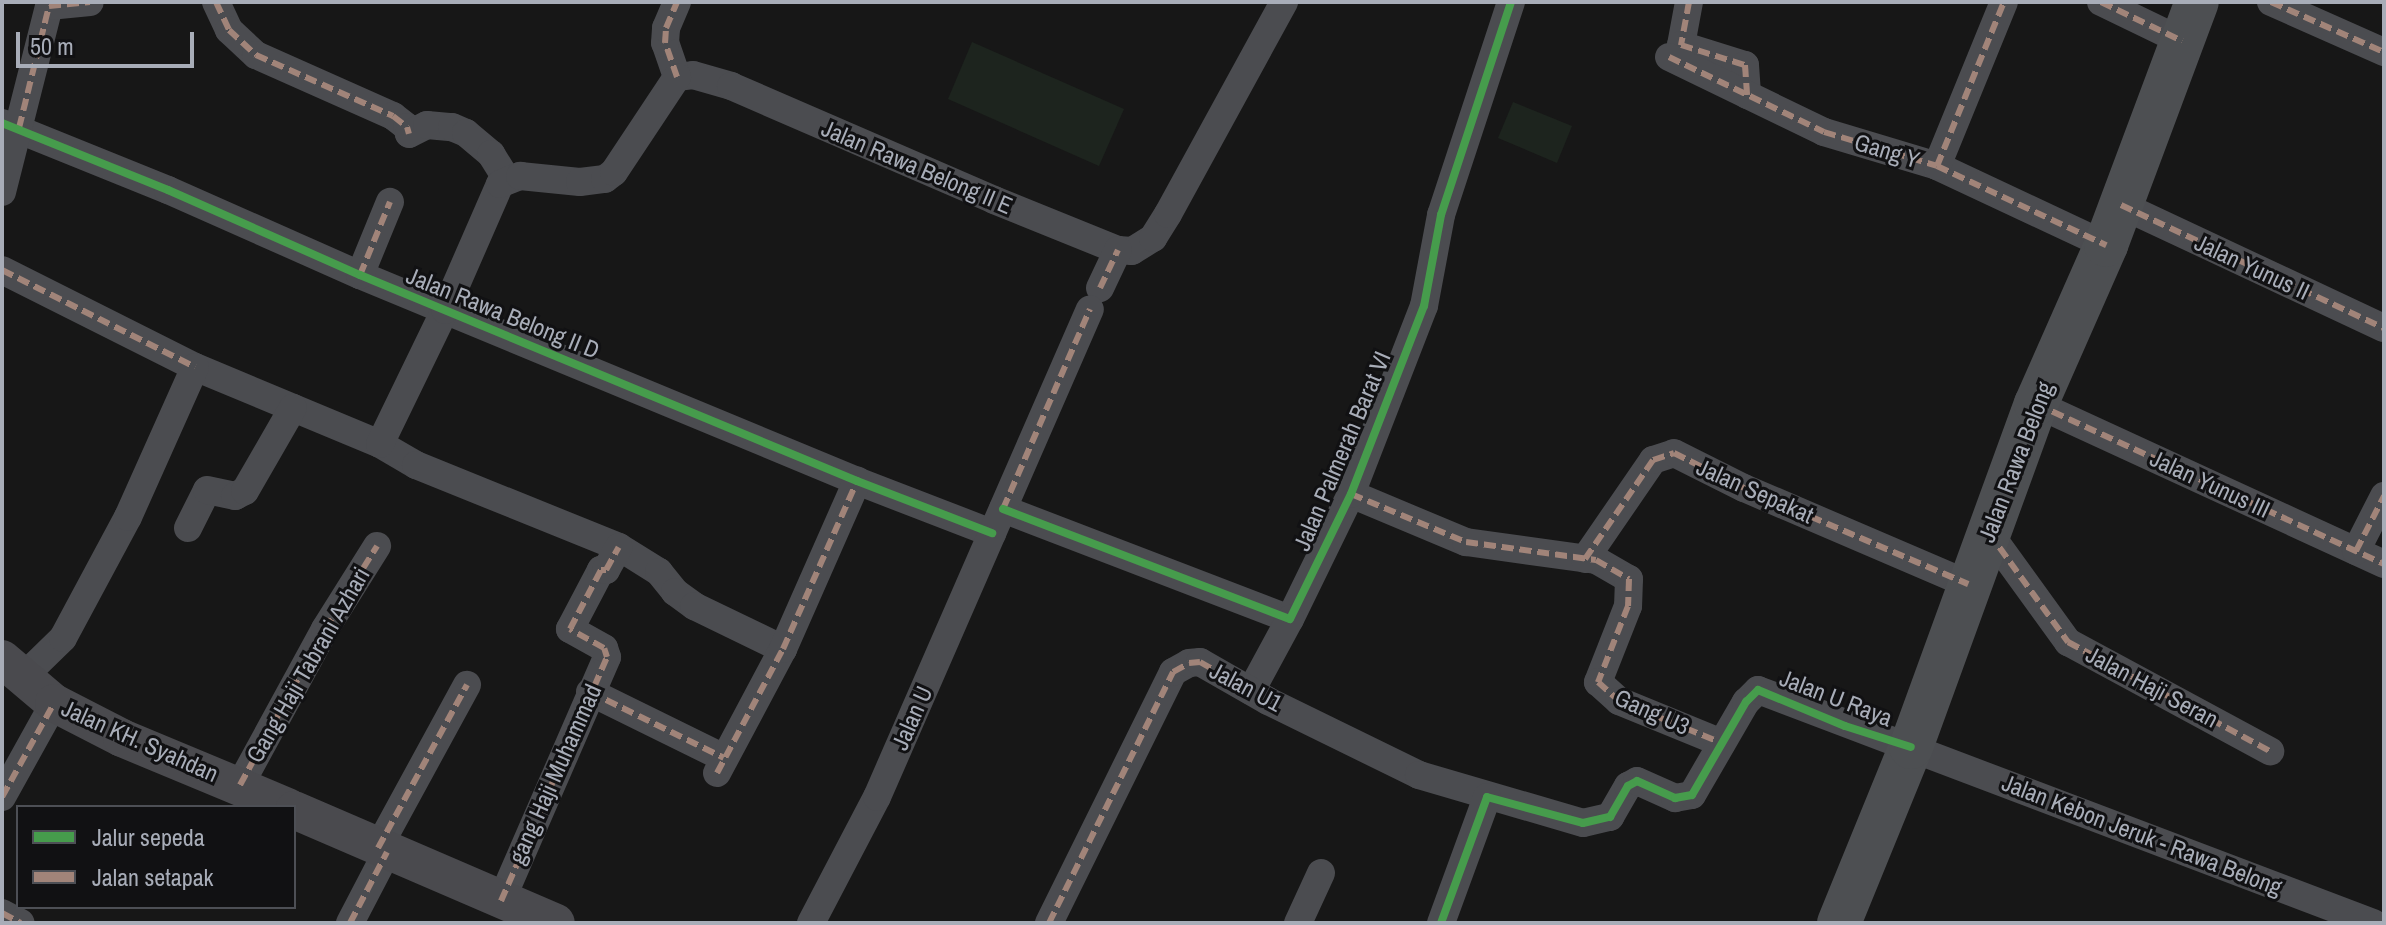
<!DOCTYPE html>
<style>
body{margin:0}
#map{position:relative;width:2386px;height:925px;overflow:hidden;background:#171717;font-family:"Archivo Narrow",sans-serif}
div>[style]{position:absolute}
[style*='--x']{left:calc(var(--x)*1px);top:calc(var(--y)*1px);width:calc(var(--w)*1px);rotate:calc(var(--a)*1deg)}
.green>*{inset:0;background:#1d241e}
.street>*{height:28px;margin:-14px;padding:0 14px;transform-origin:14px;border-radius:14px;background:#4b4c50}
.secondary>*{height:38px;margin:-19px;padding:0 19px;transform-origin:19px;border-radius:19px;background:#4a4a4e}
.primary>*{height:44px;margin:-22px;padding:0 22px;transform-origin:22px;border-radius:22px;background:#4d4f52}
.quiet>*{height:6px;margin-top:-3px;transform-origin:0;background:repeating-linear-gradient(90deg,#a18479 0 12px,transparent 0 18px)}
.cycleway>*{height:8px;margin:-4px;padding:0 4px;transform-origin:4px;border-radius:4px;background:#469c4c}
span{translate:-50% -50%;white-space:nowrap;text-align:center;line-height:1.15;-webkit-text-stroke:6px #111113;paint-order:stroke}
.street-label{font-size:24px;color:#a8adb8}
.frame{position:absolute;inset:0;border:4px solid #a8adb8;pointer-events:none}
.legend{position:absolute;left:16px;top:805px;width:280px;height:104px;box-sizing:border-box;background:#111113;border:2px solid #4d4f55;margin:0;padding:10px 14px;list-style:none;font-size:24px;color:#a8adb8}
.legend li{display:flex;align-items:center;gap:16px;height:40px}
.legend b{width:40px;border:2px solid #4d4f55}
.scale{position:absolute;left:16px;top:32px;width:178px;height:36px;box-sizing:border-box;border:4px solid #a8adb8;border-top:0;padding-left:10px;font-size:24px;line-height:28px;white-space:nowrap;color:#a8adb8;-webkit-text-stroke:6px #111113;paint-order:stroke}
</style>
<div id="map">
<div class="green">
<div style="clip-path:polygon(972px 42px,1124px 109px,1099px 166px,948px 99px)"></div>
<div style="clip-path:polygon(1513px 102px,1572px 126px,1557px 163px,1498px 138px)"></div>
</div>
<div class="street">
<div style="--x:216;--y:2;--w:31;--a:65"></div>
<div style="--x:229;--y:30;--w:37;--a:43"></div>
<div style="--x:256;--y:55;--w:150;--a:24"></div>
<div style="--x:393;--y:116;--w:18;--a:38"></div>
<div style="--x:407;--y:127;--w:7;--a:74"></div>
<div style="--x:409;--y:134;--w:20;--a:-27"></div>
<div style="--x:427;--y:125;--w:25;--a:5"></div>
<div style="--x:452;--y:127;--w:15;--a:23"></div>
<div style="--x:466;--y:133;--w:33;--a:40"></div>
<div style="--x:491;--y:154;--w:31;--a:58"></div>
<div style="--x:1689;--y:2;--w:44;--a:100.5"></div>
<div style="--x:1681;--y:45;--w:67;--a:17.4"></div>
<div style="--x:1745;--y:65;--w:30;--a:86"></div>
<div style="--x:2101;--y:2;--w:90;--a:25.7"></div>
<div style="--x:2271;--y:2;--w:124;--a:23.9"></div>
<div style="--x:1669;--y:57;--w:172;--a:25.8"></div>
<div style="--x:1824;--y:132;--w:118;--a:16.7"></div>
<div style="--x:1937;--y:166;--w:187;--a:25.1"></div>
<div style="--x:677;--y:77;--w:16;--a:-7"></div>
<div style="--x:693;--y:75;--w:40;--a:16"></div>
<div style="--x:731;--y:86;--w:287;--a:23.4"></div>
<div style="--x:994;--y:200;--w:134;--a:22"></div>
<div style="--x:1118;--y:250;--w:14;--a:4"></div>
<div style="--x:1132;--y:251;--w:25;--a:-32"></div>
<div style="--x:1153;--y:238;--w:28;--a:-58"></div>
<div style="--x:1168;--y:214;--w:242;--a:-61.3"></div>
<div style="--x:677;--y:77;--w:36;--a:-109"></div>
<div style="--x:665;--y:43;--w:15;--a:-86"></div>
<div style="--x:666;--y:28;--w:28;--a:-67"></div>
<div style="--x:2;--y:123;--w:179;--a:22"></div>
<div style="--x:168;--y:190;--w:210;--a:23.9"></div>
<div style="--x:360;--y:275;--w:538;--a:22.51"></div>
<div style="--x:857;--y:481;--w:145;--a:21.1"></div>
<div style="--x:1937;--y:166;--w:177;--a:-67.8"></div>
<div style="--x:2;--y:192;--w:192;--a:-75.8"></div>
<div style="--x:49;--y:6;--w:41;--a:-5.6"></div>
<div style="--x:2121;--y:205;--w:290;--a:25.1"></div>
<div style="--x:2;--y:270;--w:216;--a:26.7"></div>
<div style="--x:195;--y:367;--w:200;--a:22.6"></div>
<div style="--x:380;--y:444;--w:42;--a:30.3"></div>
<div style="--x:416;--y:465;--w:219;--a:22"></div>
<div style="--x:619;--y:547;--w:47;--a:32"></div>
<div style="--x:659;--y:572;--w:26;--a:51"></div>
<div style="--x:675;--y:592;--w:24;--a:36"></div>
<div style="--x:694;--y:606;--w:99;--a:25.8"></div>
<div style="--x:360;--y:275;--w:79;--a:-67.7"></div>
<div style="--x:1100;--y:288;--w:42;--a:-64.7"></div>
<div style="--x:2036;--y:404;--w:383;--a:24.7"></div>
<div style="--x:380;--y:444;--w:149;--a:-64.1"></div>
<div style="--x:445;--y:310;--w:137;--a:-66.4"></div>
<div style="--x:500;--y:184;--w:22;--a:-22"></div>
<div style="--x:520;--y:176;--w:60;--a:5.7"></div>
<div style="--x:580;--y:182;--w:25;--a:-7"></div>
<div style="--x:605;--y:179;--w:11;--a:-38"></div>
<div style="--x:614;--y:172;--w:114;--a:-56.4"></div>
<div style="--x:1351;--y:494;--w:125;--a:22.7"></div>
<div style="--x:1466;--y:542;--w:131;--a:7.9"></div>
<div style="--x:1596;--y:560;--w:38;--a:30"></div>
<div style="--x:1629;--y:579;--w:27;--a:92"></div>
<div style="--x:1628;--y:606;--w:82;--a:111.5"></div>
<div style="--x:1598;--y:682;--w:28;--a:42"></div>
<div style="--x:1619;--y:701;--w:111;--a:22.2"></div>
<div style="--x:1003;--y:509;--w:307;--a:21"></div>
<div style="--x:1290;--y:619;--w:139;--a:-64"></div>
<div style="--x:1351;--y:494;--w:202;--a:-68.8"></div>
<div style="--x:1424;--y:306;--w:93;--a:-79.4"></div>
<div style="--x:1441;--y:215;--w:224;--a:-71.8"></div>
<div style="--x:188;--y:528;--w:42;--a:-63.4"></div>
<div style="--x:207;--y:490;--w:29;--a:12"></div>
<div style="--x:235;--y:496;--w:11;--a:-27"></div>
<div style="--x:245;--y:491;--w:96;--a:-60"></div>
<div style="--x:1989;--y:533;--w:135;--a:54.1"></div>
<div style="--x:2068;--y:642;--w:230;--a:28.4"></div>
<div style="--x:2356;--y:551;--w:62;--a:-63"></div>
<div style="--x:1585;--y:559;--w:120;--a:-55.5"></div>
<div style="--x:1653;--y:460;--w:22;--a:-18"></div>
<div style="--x:1674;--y:453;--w:78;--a:26.6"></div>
<div style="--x:1744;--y:488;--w:244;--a:23.2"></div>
<div style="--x:22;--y:678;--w:57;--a:-44.3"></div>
<div style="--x:63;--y:638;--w:137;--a:-61.8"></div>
<div style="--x:128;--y:517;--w:164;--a:-65.9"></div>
<div style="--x:1251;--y:691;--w:82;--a:-61.6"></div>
<div style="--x:590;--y:692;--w:149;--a:26.2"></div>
<div style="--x:717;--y:773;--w:140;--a:-62"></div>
<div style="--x:783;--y:649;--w:184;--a:-66.2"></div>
<div style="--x:240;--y:785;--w:178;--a:-61.4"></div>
<div style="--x:325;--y:629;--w:98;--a:-57.9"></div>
<div style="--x:2;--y:797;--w:107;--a:-61"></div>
<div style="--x:378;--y:848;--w:186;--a:-61.4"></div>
<div style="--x:501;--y:901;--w:266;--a:-66.5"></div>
<div style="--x:607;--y:657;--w:9;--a:-108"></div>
<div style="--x:604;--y:648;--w:39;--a:-151"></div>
<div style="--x:570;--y:629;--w:67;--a:-62.3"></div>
<div style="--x:601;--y:570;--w:5;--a:0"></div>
<div style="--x:606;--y:570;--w:26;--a:-61"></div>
<div style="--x:2;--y:913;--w:21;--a:28"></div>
<div style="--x:350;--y:923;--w:80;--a:-62.5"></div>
<div style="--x:811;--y:923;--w:142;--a:-62.4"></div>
<div style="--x:877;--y:797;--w:532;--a:-66.42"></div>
<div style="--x:1049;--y:923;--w:280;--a:-63.7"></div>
<div style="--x:1173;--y:672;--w:18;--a:-29"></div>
<div style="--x:1189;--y:663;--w:11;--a:-5"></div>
<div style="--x:1200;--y:662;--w:78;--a:29.8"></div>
<div style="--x:1268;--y:701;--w:168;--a:26.1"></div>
<div style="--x:1419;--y:775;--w:171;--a:16.3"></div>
<div style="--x:1583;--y:823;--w:28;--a:-13"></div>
<div style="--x:1610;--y:817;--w:36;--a:-60"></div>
<div style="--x:1628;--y:786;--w:10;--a:-29"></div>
<div style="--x:1637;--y:781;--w:42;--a:24.1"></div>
<div style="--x:1675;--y:798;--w:17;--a:-10"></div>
<div style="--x:1692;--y:795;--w:108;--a:-59.9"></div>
<div style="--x:1746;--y:702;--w:17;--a:-45"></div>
<div style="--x:1758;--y:690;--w:658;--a:20.75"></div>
<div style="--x:1298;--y:923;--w:55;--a:-65.3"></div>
<div style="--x:1441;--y:923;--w:134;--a:-69.9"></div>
</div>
<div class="secondary">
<div style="--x:2;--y:659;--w:68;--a:40.2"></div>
<div style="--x:54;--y:703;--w:76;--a:27.2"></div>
<div style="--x:122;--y:738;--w:180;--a:22.6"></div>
<div style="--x:294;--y:810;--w:285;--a:23.3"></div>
</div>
<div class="primary">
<div style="--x:1839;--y:923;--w:190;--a:-67.8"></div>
<div style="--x:1911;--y:747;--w:365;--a:-70"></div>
<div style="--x:2036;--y:404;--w:174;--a:-66.2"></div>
<div style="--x:2106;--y:245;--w:259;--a:-69.5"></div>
</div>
<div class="quiet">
<div style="--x:216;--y:2;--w:31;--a:65"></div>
<div style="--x:229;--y:30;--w:37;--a:43"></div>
<div style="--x:256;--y:55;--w:150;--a:24"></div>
<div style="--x:393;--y:116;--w:18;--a:38"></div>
<div style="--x:407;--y:127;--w:7;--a:74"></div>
<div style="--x:1689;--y:2;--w:44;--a:100.5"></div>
<div style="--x:1681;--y:45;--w:67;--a:17.4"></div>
<div style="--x:1745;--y:65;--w:30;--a:86"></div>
<div style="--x:2101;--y:2;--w:90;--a:25.7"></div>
<div style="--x:2271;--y:2;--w:124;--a:23.9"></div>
<div style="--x:1669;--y:57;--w:172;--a:25.8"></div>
<div style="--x:1824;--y:132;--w:118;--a:16.7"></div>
<div style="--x:1937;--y:166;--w:187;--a:25.1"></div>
<div style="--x:677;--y:77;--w:36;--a:-109"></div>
<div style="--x:665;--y:43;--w:15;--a:-86"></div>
<div style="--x:666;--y:28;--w:28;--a:-67"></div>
<div style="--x:19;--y:128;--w:126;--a:-76.2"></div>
<div style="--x:49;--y:6;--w:41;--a:-5.6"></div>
<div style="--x:1937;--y:166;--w:177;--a:-67.8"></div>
<div style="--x:2121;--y:205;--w:290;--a:25.1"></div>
<div style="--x:2;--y:270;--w:216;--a:26.7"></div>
<div style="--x:360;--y:275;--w:79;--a:-67.7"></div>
<div style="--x:1100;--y:288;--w:42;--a:-64.7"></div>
<div style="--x:2036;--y:404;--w:383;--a:24.7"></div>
<div style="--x:1351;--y:494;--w:125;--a:22.7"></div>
<div style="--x:1466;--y:542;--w:131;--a:7.9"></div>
<div style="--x:1596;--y:560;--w:38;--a:30"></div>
<div style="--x:1629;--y:579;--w:27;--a:92"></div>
<div style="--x:1628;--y:606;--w:82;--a:111.5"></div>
<div style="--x:1598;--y:682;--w:28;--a:42"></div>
<div style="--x:1619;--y:701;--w:111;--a:22.2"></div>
<div style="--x:1003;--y:509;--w:218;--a:-66.5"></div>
<div style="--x:1989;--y:533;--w:135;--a:54.1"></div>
<div style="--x:2068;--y:642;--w:230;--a:28.4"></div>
<div style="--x:2356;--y:551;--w:62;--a:-63"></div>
<div style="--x:1585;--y:559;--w:120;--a:-55.5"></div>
<div style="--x:1653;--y:460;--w:22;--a:-18"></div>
<div style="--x:1674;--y:453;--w:78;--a:26.6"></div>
<div style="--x:1744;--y:488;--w:244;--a:23.2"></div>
<div style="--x:590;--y:692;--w:149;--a:26.2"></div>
<div style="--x:717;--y:773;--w:140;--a:-62"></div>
<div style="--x:783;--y:649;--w:184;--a:-66.2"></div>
<div style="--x:240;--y:785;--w:178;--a:-61.4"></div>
<div style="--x:325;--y:629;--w:98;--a:-57.9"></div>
<div style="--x:2;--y:797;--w:107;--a:-61"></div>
<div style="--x:378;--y:848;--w:186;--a:-61.4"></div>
<div style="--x:501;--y:901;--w:266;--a:-66.5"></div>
<div style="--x:607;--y:657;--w:9;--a:-108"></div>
<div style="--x:604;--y:648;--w:39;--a:-151"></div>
<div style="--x:570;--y:629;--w:67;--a:-62.3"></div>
<div style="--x:601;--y:570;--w:5;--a:0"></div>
<div style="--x:606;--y:570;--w:26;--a:-61"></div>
<div style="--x:2;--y:913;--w:21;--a:28"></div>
<div style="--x:350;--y:923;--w:80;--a:-62.5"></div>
<div style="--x:1049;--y:923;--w:280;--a:-63.7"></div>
<div style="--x:1173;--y:672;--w:18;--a:-29"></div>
<div style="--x:1189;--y:663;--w:11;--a:-5"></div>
<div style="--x:1200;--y:662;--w:59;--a:29.6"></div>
</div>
<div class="cycleway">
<div style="--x:2;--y:123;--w:179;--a:22"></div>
<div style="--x:168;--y:190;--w:210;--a:23.9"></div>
<div style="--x:360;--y:275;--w:538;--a:22.51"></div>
<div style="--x:857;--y:481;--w:145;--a:21.1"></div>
<div style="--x:1003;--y:509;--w:307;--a:21"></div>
<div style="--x:1290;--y:619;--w:139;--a:-64"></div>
<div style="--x:1351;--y:494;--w:202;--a:-68.8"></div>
<div style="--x:1424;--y:306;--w:93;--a:-79.4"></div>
<div style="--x:1441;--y:215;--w:224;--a:-71.8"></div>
<div style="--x:1441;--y:923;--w:134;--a:-69.9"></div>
<div style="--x:1487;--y:797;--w:99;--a:15.2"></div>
<div style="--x:1583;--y:823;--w:28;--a:-13"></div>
<div style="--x:1610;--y:817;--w:36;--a:-60"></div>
<div style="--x:1628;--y:786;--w:10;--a:-29"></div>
<div style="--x:1637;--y:781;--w:42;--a:24.1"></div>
<div style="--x:1675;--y:798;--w:17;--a:-10"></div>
<div style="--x:1692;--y:795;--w:108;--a:-59.9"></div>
<div style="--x:1746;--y:702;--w:17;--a:-45"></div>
<div style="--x:1758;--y:690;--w:94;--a:22.5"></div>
<div style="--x:1845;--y:726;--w:69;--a:17.7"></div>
</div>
<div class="street-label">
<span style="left:1887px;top:151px;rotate:17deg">Gang Y</span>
<span style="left:917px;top:167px;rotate:23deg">Jalan Rawa Belong II E</span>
<span style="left:2252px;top:267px;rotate:25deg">Jalan Yunus II</span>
<span style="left:503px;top:313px;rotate:22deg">Jalan Rawa Belong II D</span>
<span style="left:1342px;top:451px;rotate:-67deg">Jalan Palmerah Barat VI</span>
<span style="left:2016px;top:462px;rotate:-69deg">Jalan Rawa Belong</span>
<span style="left:2210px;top:484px;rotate:25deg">Jalan Yunus III</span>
<span style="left:1755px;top:491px;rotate:24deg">Jalan Sepakat</span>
<span style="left:308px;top:665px;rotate:-60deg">Gang Haji Tabrani Azhari</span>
<span style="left:1246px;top:687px;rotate:28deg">Jalan U1</span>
<span style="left:2152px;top:687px;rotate:28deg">Jalan Haji Seran</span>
<span style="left:1836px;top:698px;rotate:21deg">Jalan U Raya</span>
<span style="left:1652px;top:712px;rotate:24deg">Gang U3</span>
<span style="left:912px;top:718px;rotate:-66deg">Jalan U</span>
<span style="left:140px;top:741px;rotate:24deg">Jalan KH. Syahdan</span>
<span style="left:555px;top:774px;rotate:-66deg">gang Haji Muhammad</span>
<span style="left:2142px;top:835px;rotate:21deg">Jalan Kebon Jeruk - Rawa Belong</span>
</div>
<div class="frame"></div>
<ul class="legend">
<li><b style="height:10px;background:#469c4c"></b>Jalur sepeda</li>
<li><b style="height:10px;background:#a18479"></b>Jalan setapak</li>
</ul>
<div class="scale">50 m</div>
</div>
